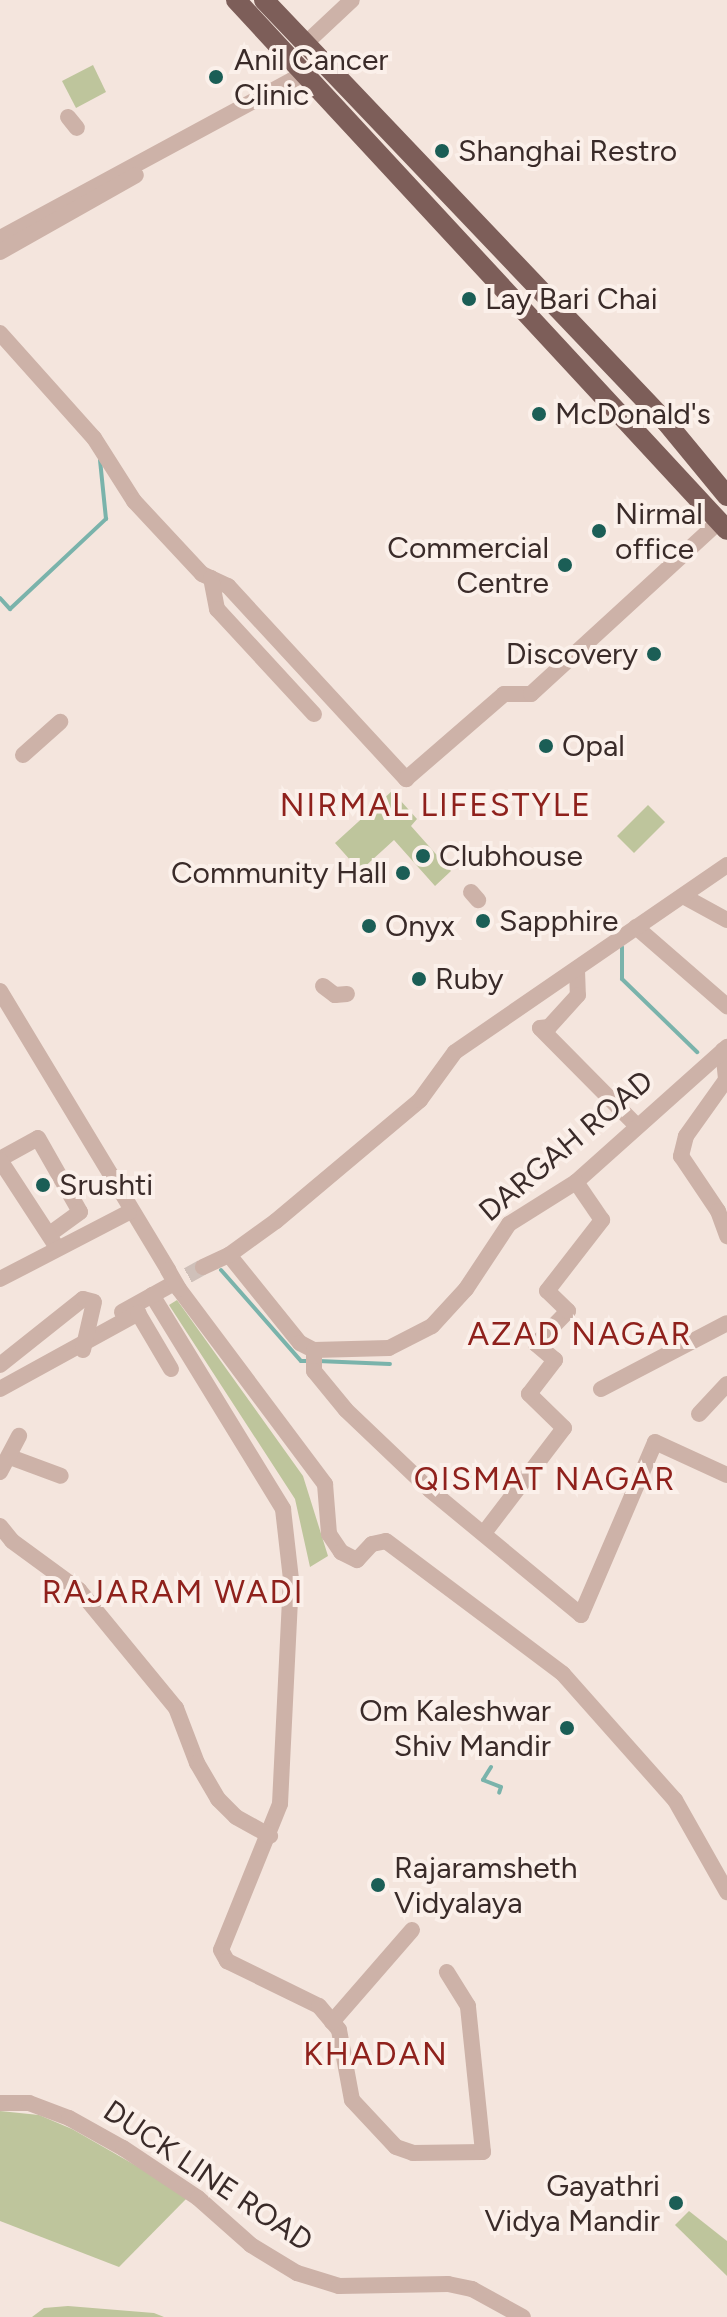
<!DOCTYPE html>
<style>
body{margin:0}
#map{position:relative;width:727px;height:2317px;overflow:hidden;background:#f4e5dd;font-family:Figtree,sans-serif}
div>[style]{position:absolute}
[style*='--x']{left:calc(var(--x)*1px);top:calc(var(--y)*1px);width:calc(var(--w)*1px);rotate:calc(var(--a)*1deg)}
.green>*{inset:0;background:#bec59c}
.stream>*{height:4px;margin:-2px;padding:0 2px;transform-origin:2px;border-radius:2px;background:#7ab3ab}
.minor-tunnel>*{height:16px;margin-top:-8px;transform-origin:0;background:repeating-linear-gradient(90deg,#cfc0b9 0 16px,transparent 0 24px)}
.minor>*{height:16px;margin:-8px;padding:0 8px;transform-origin:8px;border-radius:8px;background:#cdb2a8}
.major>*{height:20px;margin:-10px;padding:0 10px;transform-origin:10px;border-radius:10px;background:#7d5e59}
.minor-bridge>*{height:16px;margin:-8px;padding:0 8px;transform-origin:8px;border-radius:8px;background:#cdb2a8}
.dots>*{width:22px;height:22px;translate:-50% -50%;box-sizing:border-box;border:4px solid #fbf0ea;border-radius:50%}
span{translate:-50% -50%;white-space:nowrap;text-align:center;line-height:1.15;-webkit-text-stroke:8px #fbf0ea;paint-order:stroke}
.poi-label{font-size:30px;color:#3a2b29}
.left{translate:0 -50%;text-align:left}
.right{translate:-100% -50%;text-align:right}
.street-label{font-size:30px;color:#3a2b29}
.neighbourhood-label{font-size:32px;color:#8f211c;letter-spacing:2px}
</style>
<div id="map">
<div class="green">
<div style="clip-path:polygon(93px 65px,106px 92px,76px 108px,62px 81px)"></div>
<div style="clip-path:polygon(392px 791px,417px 819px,411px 826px,451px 871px,435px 886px,394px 840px,360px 871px,335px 843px)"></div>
<div style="clip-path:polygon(648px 805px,665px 822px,634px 853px,617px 836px)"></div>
<div style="clip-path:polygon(177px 1300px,303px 1476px,328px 1556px,310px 1567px,295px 1499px,169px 1305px)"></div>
<div style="clip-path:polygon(0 2111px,39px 2115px,72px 2129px,189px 2196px,119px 2267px,0 2221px)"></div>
<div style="clip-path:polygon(689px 2211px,727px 2241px,727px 2276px,675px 2225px)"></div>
<div style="clip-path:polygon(68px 2306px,154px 2313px,164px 2317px,32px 2317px,44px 2308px)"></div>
</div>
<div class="stream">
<div style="--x:0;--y:598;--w:15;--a:48"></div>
<div style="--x:10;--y:609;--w:132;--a:-43.2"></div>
<div style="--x:106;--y:519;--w:59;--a:-95.8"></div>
<div style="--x:622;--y:947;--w:32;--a:90"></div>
<div style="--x:622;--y:979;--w:105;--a:44.2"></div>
<div style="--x:221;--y:1270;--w:121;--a:48.7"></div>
<div style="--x:301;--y:1361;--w:8;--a:0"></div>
<div style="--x:318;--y:1361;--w:72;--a:2.4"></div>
<div style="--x:491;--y:1767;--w:15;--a:122"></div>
<div style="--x:483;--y:1780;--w:19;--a:21"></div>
<div style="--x:501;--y:1787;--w:6;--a:108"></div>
</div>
<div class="minor-tunnel">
<div style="--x:167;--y:1287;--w:41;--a:-29.1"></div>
</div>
<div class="minor">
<div style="--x:305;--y:44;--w:64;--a:-43.1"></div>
<div style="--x:68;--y:117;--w:14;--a:51"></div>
<div style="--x:0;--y:238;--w:353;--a:-28.4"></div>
<div style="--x:0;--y:252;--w:156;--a:-29.5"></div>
<div style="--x:0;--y:333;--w:141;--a:48.2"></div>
<div style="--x:94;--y:438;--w:75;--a:57.6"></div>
<div style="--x:134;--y:501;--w:100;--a:47"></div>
<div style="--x:202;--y:574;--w:29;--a:25"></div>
<div style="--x:228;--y:586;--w:263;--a:47.3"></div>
<div style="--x:406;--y:779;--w:130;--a:-40.9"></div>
<div style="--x:504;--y:694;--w:27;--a:0"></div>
<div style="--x:531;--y:694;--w:255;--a:-42.5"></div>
<div style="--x:211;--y:578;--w:32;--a:79"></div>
<div style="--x:217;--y:609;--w:143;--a:47.3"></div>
<div style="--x:23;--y:755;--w:50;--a:-41.7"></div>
<div style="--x:471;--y:892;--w:11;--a:49"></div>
<div style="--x:683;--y:896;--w:50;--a:28.6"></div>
<div style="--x:636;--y:927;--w:121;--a:41"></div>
<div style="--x:577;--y:970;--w:25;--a:88"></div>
<div style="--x:578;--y:995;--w:43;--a:132.2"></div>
<div style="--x:549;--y:1027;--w:9;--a:174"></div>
<div style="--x:540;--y:1028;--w:136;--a:45.3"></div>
<div style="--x:323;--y:986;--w:15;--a:37"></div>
<div style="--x:335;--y:995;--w:12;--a:-5"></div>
<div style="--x:0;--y:991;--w:326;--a:58.9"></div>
<div style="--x:723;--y:1050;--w:30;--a:84"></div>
<div style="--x:726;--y:1080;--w:69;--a:125.5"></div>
<div style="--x:686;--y:1136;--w:21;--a:104"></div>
<div style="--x:681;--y:1156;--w:66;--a:56.1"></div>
<div style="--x:718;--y:1211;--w:27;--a:70"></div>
<div style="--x:0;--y:1159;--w:43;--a:-28.9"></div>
<div style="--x:38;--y:1138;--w:85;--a:60.4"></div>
<div style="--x:80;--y:1212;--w:31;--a:144"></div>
<div style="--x:0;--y:1160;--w:103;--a:56.9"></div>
<div style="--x:229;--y:1255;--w:113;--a:51.1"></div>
<div style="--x:300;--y:1343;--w:16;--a:27"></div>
<div style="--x:314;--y:1350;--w:75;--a:-1.5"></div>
<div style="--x:389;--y:1348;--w:48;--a:-27.1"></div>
<div style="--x:432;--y:1326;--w:50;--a:-47.4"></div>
<div style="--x:466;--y:1289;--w:78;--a:-56.5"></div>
<div style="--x:509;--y:1224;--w:79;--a:-32.1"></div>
<div style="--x:576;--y:1182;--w:203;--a:-41.8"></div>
<div style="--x:203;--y:1267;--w:29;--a:-25"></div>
<div style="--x:229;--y:1255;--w:58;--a:-35.9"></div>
<div style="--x:276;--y:1221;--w:188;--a:-40"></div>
<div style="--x:420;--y:1100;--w:59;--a:-53.9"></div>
<div style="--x:455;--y:1052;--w:330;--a:-34.5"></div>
<div style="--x:0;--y:1279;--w:145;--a:-27.4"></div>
<div style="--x:179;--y:1289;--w:244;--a:53.2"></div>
<div style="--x:325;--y:1484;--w:50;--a:85.4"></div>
<div style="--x:329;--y:1534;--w:22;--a:56"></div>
<div style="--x:341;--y:1552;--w:18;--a:27"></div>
<div style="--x:357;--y:1560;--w:22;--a:-47"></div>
<div style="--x:372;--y:1544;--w:14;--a:-12"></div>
<div style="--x:386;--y:1541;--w:221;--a:36.9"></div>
<div style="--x:563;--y:1674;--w:169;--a:48.4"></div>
<div style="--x:675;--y:1800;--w:106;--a:60.5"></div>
<div style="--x:152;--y:1295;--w:251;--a:58.5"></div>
<div style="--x:283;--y:1509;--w:70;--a:83.5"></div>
<div style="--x:291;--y:1579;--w:225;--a:92.8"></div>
<div style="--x:280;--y:1804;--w:157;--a:112"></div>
<div style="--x:221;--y:1950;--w:13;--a:61"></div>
<div style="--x:227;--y:1961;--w:102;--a:26.1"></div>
<div style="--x:319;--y:2006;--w:31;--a:50"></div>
<div style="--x:339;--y:2030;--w:71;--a:79.5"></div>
<div style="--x:352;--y:2100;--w:64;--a:46.9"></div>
<div style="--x:396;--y:2147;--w:18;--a:19"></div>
<div style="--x:413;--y:2153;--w:70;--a:-0.8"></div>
<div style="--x:483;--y:2152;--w:147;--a:-95.9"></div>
<div style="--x:468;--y:2006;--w:40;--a:-122"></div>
<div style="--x:122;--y:1312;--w:51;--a:-29.1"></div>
<div style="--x:314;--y:1350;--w:21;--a:90"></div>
<div style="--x:314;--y:1371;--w:50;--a:50.6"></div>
<div style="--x:346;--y:1410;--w:116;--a:43.6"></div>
<div style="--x:430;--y:1490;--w:196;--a:39.6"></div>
<div style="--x:581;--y:1615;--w:188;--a:-66.8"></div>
<div style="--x:655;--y:1442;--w:79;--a:24.6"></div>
<div style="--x:0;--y:1365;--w:106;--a:-38.5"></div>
<div style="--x:83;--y:1299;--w:11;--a:15"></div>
<div style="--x:0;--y:1389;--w:158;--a:-28.8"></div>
<div style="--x:138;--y:1313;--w:65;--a:59.5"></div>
<div style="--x:601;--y:1389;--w:142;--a:-27.6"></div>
<div style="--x:699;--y:1414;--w:41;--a:-47"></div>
<div style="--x:10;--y:1457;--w:54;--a:20.4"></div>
<div style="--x:0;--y:1472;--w:41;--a:-62.2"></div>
<div style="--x:0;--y:1526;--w:19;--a:51"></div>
<div style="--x:12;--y:1541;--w:83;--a:36.2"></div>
<div style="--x:79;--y:1590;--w:153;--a:50.6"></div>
<div style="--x:176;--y:1708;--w:59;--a:69.1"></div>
<div style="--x:197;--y:1763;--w:42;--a:59.7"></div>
<div style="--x:218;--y:1799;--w:25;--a:45"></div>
<div style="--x:236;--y:1817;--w:39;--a:29"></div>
<div style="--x:484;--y:1533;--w:132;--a:-52.7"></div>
<div style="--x:564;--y:1428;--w:49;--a:-135.8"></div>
<div style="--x:529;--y:1394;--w:43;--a:-52.6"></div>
<div style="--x:555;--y:1360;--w:25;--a:-140"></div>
<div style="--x:536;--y:1344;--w:46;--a:-45.9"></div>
<div style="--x:568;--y:1311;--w:29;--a:-136"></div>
<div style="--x:547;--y:1291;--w:90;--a:-52.2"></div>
<div style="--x:602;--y:1220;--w:46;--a:-124.4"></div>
<div style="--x:332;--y:2022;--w:122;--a:-49"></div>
<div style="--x:0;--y:2103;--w:29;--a:0"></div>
<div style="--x:29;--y:2103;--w:43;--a:20.6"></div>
<div style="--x:69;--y:2118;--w:62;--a:29.1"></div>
<div style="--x:123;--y:2148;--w:90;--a:33.7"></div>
<div style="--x:198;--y:2198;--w:71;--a:41.6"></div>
<div style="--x:251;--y:2245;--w:54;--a:31.3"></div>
<div style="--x:297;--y:2273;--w:44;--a:17.2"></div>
<div style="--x:339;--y:2286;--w:109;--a:-1.1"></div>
<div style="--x:448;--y:2284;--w:25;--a:12"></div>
<div style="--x:472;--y:2289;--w:58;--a:28.8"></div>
</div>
<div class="major">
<div style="--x:236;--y:0;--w:722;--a:47.19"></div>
<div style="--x:264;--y:0;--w:583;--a:46.39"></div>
<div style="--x:666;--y:422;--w:96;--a:50.5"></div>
</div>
<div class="minor-bridge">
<div style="--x:168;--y:1270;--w:22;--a:60"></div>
<div style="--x:83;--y:1350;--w:49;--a:-77.1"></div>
</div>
<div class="dots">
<div style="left:216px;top:77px;background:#1b5e56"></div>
<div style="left:442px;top:151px;background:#1b5e56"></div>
<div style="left:469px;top:299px;background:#1b5e56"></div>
<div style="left:539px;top:414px;background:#1b5e56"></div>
<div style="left:599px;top:531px;background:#1b5e56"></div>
<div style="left:565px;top:565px;background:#1b5e56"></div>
<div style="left:654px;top:654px;background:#1b5e56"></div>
<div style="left:546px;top:746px;background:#1b5e56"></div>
<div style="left:423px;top:856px;background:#1b5e56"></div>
<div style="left:403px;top:873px;background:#1b5e56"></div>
<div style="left:483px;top:921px;background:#1b5e56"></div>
<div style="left:369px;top:926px;background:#1b5e56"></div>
<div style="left:419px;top:979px;background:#1b5e56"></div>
<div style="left:43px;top:1185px;background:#1b5e56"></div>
<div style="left:567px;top:1728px;background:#1b5e56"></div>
<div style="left:378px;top:1885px;background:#1b5e56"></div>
<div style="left:676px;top:2203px;background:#1b5e56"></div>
</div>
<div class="poi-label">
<span class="left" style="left:234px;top:77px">Anil Cancer<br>Clinic</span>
<span class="left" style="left:458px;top:151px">Shanghai Restro</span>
<span class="left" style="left:485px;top:299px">Lay Bari Chai</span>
<span class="left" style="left:555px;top:414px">McDonald's</span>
<span class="left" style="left:615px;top:531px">Nirmal<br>office</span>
<span class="right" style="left:549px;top:565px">Commercial<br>Centre</span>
<span class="right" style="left:638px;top:654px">Discovery</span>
<span class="left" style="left:562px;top:746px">Opal</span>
<span class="left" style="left:439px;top:856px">Clubhouse</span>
<span class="right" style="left:387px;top:873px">Community Hall</span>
<span class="left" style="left:499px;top:921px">Sapphire</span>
<span class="left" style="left:385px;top:926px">Onyx</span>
<span class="left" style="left:435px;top:979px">Ruby</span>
<span class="left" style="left:59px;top:1185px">Srushti</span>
<span class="right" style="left:551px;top:1728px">Om Kaleshwar<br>Shiv Mandir</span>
<span class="left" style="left:394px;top:1885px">Rajaramsheth<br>Vidyalaya</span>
<span class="right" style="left:660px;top:2203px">Gayathri<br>Vidya Mandir</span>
</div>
<div class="street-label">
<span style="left:566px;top:1146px;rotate:-40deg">DARGAH ROAD</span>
<span style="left:208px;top:2176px;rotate:34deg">DUCK LINE ROAD</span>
</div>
<div class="neighbourhood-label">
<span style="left:436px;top:805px">NIRMAL LIFESTYLE</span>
<span style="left:580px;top:1334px">AZAD NAGAR</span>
<span style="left:545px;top:1479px">QISMAT NAGAR</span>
<span style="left:173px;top:1592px">RAJARAM WADI</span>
<span style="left:376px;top:2054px">KHADAN</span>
</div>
</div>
